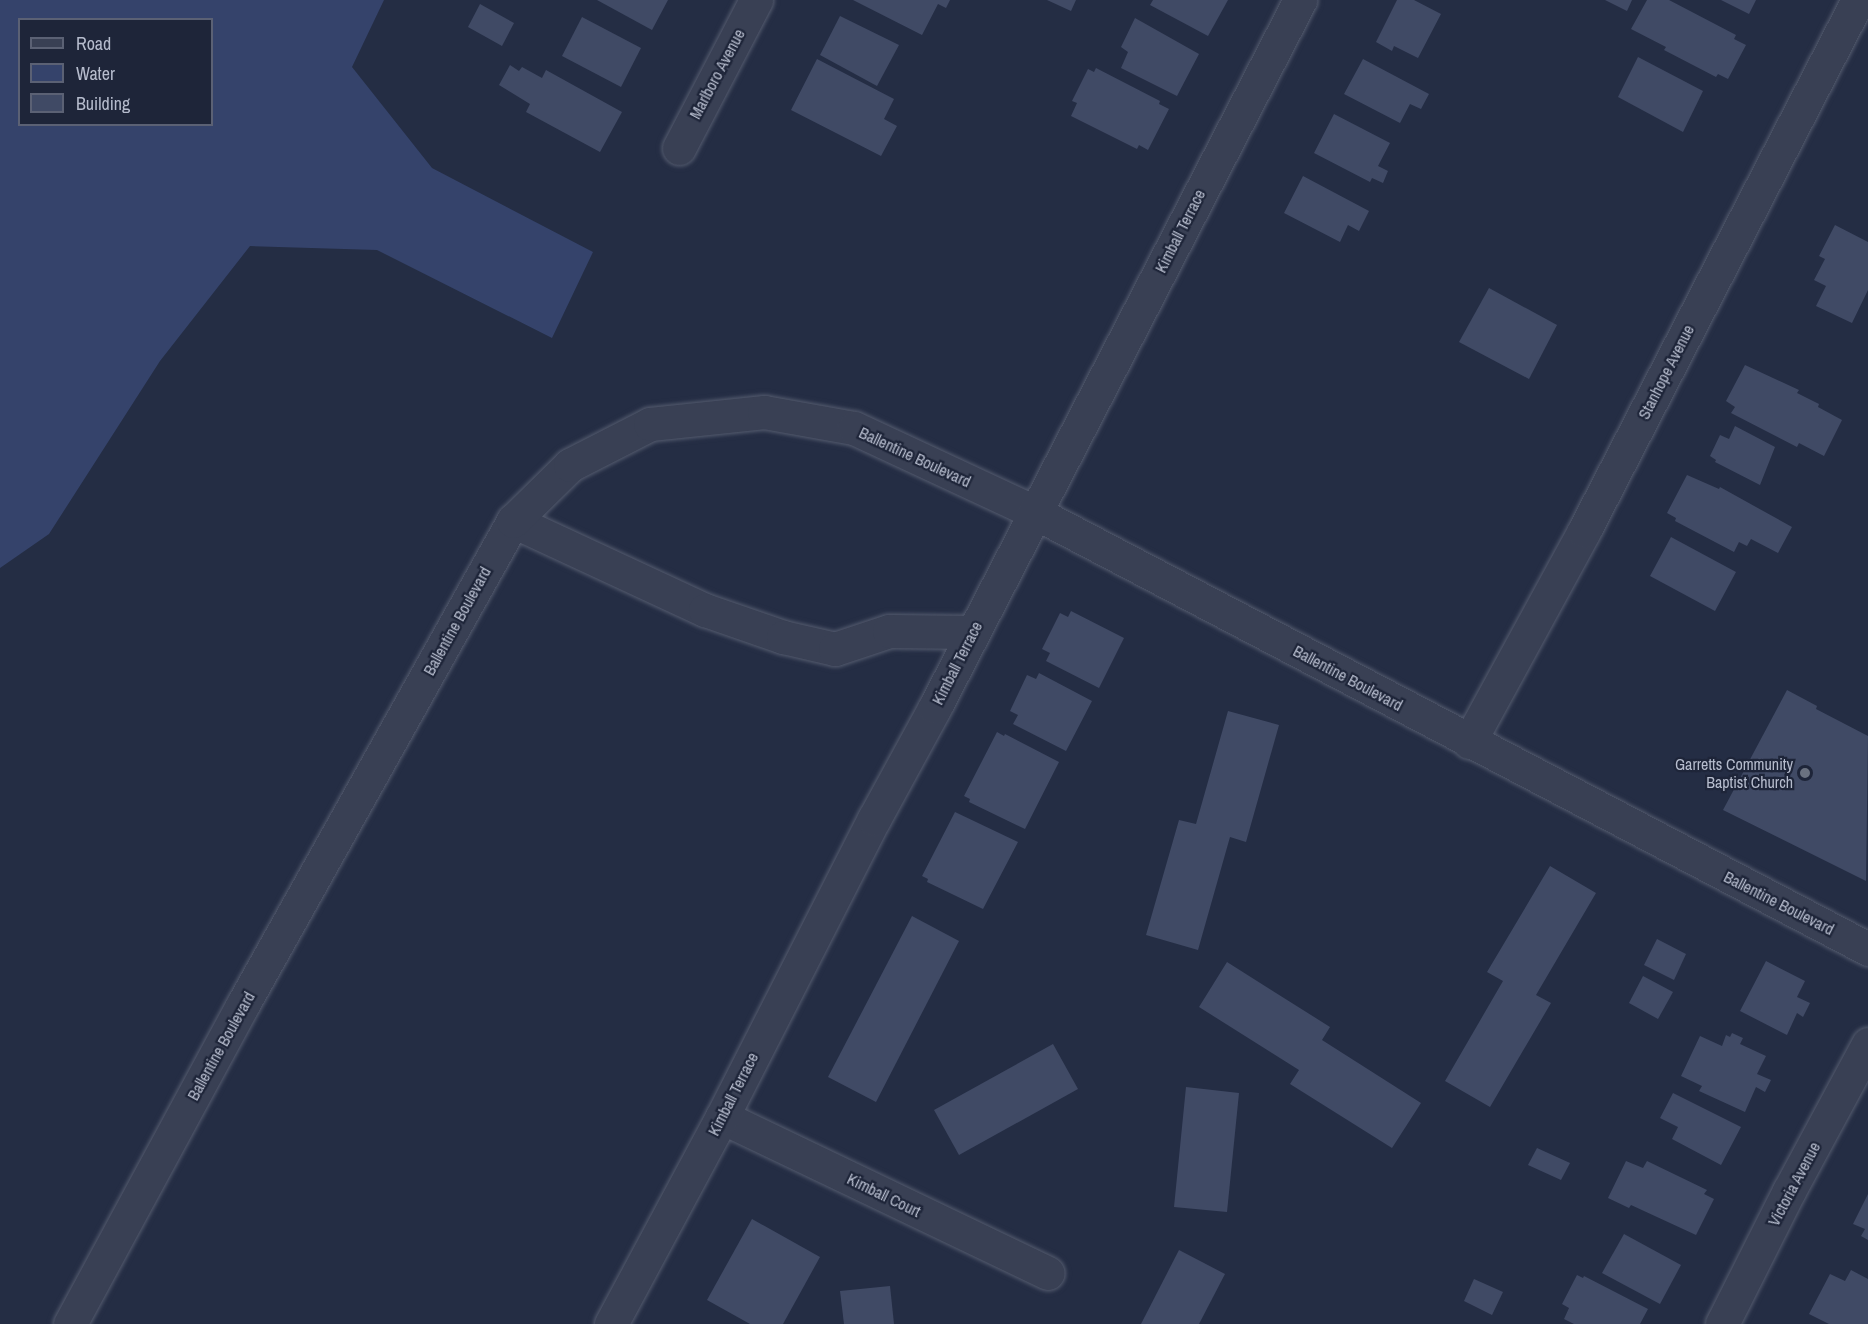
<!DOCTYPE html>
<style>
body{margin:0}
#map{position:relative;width:1868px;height:1324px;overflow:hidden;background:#242d44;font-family:"Archivo Narrow",sans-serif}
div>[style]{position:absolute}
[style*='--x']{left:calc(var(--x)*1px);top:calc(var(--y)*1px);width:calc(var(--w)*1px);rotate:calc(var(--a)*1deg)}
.water>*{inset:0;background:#35436b}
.building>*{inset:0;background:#404a65}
.roads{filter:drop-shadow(0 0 2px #545b6e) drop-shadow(0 0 2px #545b6e)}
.minor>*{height:33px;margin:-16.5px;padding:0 16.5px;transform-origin:16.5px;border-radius:16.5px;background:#394054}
.dots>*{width:16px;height:16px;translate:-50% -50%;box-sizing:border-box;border:3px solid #1e2539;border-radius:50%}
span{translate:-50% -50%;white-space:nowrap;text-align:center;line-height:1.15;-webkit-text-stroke:4.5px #1e2539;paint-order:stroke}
.street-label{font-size:16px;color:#b6bccd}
.poi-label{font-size:16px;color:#b6bccd}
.right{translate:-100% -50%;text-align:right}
.legend{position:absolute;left:18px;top:18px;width:195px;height:108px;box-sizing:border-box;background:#1e2539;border:2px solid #5b6174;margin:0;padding:8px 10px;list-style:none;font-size:18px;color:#b6bccd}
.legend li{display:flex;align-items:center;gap:12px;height:30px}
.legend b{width:30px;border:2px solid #5b6174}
</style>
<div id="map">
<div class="water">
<div style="clip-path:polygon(evenodd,0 0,384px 0,352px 67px,432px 168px,593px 252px,552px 338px,377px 250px,250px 246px,160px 361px,49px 534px,0 568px,0 0,20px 20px,212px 20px,212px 124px,20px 124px,20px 20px)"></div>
</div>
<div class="building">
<div style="clip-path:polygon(597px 0,668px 0,652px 30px)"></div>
<div style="clip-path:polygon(853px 0,950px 0,946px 8px,938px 4px,922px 35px)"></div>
<div style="clip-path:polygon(1047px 0,1076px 0,1071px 11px)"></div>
<div style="clip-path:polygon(1153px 0,1228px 0,1208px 36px,1150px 5px)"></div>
<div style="clip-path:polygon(1397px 0,1414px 0,1441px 14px,1418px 58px,1394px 46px,1392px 51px,1376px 42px)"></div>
<div style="clip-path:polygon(1605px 0,1632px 0,1627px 11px)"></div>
<div style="clip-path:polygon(1647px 0,1669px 0,1736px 35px,1734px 39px,1746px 45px,1728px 79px,1718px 74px,1716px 77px,1664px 50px,1666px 47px,1631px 29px)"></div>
<div style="clip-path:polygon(1721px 0,1756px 0,1749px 14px)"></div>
<div style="clip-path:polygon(480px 4px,514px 23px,502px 46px,468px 27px)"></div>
<div style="clip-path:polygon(840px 16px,899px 45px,877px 86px,820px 55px)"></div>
<div style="clip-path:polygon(582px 17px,641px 48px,621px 87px,562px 56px)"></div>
<div style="clip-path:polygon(1135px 18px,1199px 54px,1177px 96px,1121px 68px,1128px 52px,1121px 47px)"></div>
<div style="clip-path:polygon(1638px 57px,1703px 91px,1683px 132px,1618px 97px)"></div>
<div style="clip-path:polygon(817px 59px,894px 99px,884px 119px,897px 126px,881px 156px,791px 110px)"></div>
<div style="clip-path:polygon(1363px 59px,1429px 94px,1421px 109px,1410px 104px,1400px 123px,1344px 94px)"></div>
<div style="clip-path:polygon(510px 65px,519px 71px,522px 67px,542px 78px,546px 70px,622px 112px,600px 152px,526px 112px,530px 104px,499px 85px)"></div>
<div style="clip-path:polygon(1096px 68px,1160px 101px,1159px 104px,1169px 109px,1148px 150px,1139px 145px,1137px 149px,1071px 116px,1077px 103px,1072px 101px,1088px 69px,1094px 72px)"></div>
<div style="clip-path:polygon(1334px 114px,1390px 143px,1378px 166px,1388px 171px,1383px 183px,1372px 178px,1370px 182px,1314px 153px)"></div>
<div style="clip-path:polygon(1303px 176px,1369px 211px,1359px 231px,1348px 225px,1340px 242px,1284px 213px)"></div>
<div style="clip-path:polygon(1835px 225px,1868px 242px,1868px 290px,1852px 323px,1816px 306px,1826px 286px,1814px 280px,1825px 259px,1819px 256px)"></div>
<div style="clip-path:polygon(1489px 288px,1557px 325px,1529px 379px,1459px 342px)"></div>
<div style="clip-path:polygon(1745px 365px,1799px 390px,1797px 393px,1819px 404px,1818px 407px,1842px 420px,1824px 456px,1799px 443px,1797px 447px,1731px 413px,1735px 407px,1726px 401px)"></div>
<div style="clip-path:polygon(1735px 426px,1775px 447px,1760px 485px,1715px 462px,1716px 460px,1710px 456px,1720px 435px,1729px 439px)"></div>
<div style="clip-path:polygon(1687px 475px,1719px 489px,1720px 487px,1792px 527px,1778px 553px,1751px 539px,1747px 546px,1739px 542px,1734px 552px,1675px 521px,1676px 518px,1667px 513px)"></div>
<div style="clip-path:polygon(1671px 537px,1736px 572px,1715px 611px,1650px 576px)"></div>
<div style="clip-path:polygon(1071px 611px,1124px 638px,1099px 688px,1046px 661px,1050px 653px,1042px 649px,1060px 613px,1068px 617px)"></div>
<div style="clip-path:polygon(1039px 673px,1092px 701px,1066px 751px,1013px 724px,1018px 715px,1010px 711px,1027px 675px,1036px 679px)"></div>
<div style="clip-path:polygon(1787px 690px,1817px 706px,1816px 709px,1868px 736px,1866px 881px,1723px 810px)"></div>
<div style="clip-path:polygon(1228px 711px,1279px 725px,1246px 842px,1230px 837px,1198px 950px,1146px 935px,1179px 820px,1196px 824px)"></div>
<div style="clip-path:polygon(997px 732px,1004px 736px,1005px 734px,1059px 762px,1025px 829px,969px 802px,970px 799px,964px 796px)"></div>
<div style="clip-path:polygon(955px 812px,1018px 842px,983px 909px,927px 882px,928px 879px,922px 876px)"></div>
<div style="clip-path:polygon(1550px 866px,1596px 893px,1536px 995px,1551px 1003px,1490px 1107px,1445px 1081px,1503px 981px,1487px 972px)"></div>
<div style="clip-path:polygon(912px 916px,959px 941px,876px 1102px,828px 1077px)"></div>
<div style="clip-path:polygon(1657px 939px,1686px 954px,1674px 980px,1644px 965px)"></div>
<div style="clip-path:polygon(1766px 961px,1805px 981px,1797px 997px,1810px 1003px,1803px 1017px,1797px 1013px,1787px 1035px,1740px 1011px)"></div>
<div style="clip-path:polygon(1227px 962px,1330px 1027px,1322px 1040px,1421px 1103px,1392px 1148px,1290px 1084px,1299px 1070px,1199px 1007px)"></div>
<div style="clip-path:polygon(1643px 976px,1673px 992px,1658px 1019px,1629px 1003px)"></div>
<div style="clip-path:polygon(1732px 1033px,1743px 1038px,1740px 1044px,1766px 1056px,1757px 1074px,1771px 1080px,1765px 1092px,1756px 1087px,1745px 1112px,1699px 1091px,1702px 1086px,1681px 1076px,1700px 1036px,1722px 1046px,1726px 1035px,1730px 1037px)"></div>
<div style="clip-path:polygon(1053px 1044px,1078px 1089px,959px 1155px,934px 1110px)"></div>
<div style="clip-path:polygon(1186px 1087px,1239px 1093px,1227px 1212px,1174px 1207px)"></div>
<div style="clip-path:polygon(1673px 1093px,1741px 1127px,1721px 1165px,1672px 1139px,1678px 1127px,1660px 1118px)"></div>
<div style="clip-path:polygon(1537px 1148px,1570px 1163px,1561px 1180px,1528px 1165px)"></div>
<div style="clip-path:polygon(1626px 1161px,1643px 1168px,1647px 1161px,1707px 1190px,1704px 1194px,1714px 1199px,1696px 1235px,1631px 1205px,1629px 1208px,1608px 1198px)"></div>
<div style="clip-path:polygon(1868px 1194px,1868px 1240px,1861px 1236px,1865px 1229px,1853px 1224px)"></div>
<div style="clip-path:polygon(752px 1219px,820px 1257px,783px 1324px,750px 1324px,707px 1300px)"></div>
<div style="clip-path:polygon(1624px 1234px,1681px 1265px,1660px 1304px,1602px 1273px)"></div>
<div style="clip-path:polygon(1179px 1250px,1225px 1274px,1199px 1324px,1141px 1324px)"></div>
<div style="clip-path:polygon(1851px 1270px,1868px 1279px,1868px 1324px,1829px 1324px,1809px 1314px,1830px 1274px,1845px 1281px)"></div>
<div style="clip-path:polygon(1577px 1275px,1583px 1278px,1584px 1276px,1648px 1309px,1640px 1324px,1574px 1324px,1564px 1319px,1569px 1308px,1562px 1304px)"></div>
<div style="clip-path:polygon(1474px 1279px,1503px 1292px,1492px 1315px,1464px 1301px)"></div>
<div style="clip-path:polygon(890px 1286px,894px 1324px,844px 1324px,840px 1291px)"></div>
</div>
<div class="roads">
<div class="minor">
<div style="--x:679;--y:148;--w:167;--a:-62.5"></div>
<div style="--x:513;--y:521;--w:212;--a:24.9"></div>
<div style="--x:705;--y:610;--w:83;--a:19.1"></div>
<div style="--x:783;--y:637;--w:53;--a:13"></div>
<div style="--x:835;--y:649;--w:57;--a:-18.4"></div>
<div style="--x:889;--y:631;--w:84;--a:0.7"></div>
<div style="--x:1469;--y:742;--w:240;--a:-61.4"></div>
<div style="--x:1584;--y:531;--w:598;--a:-62.71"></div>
<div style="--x:722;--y:1117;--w:361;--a:25.6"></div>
<div style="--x:70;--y:1324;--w:362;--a:-61.6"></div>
<div style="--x:242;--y:1006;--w:556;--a:-60.81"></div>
<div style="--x:513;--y:521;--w:80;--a:-44.5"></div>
<div style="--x:570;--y:465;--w:90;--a:-27.1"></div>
<div style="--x:650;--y:424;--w:115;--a:-6"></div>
<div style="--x:764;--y:412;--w:91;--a:10.1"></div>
<div style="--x:854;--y:428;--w:199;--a:25"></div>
<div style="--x:1034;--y:512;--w:942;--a:27.65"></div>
<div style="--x:611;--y:1324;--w:235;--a:-61.8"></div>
<div style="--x:722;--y:1117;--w:335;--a:-63"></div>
<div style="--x:874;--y:819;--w:128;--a:-61.4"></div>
<div style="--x:935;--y:707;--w:796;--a:-62.69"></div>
<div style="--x:1722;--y:1324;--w:149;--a:-63.3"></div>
<div style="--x:1789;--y:1191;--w:167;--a:-61.7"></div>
</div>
</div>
<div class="dots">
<div style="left:1805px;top:773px;background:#6b7280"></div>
</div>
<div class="street-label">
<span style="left:717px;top:74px;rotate:-62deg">Marlboro Avenue</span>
<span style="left:1180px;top:231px;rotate:-63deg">Kimball Terrace</span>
<span style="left:1666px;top:372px;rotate:-63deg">Stanhope Avenue</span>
<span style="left:915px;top:457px;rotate:25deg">Ballentine Boulevard</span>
<span style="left:457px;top:621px;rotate:-61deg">Ballentine Boulevard</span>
<span style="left:957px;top:663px;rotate:-63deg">Kimball Terrace</span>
<span style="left:1348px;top:678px;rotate:28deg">Ballentine Boulevard</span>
<span style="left:1779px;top:903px;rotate:27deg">Ballentine Boulevard</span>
<span style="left:221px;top:1046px;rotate:-61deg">Ballentine Boulevard</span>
<span style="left:733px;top:1094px;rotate:-63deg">Kimball Terrace</span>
<span style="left:1794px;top:1184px;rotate:-62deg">Victoria Avenue</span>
<span style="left:884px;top:1195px;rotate:26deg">Kimball Court</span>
</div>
<div class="poi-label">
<span class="right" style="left:1793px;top:773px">Garretts Community<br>Baptist Church</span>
</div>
<ul class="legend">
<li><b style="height:8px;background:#394054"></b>Road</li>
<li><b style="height:16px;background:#35436b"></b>Water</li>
<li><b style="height:16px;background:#404a65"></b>Building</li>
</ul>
</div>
